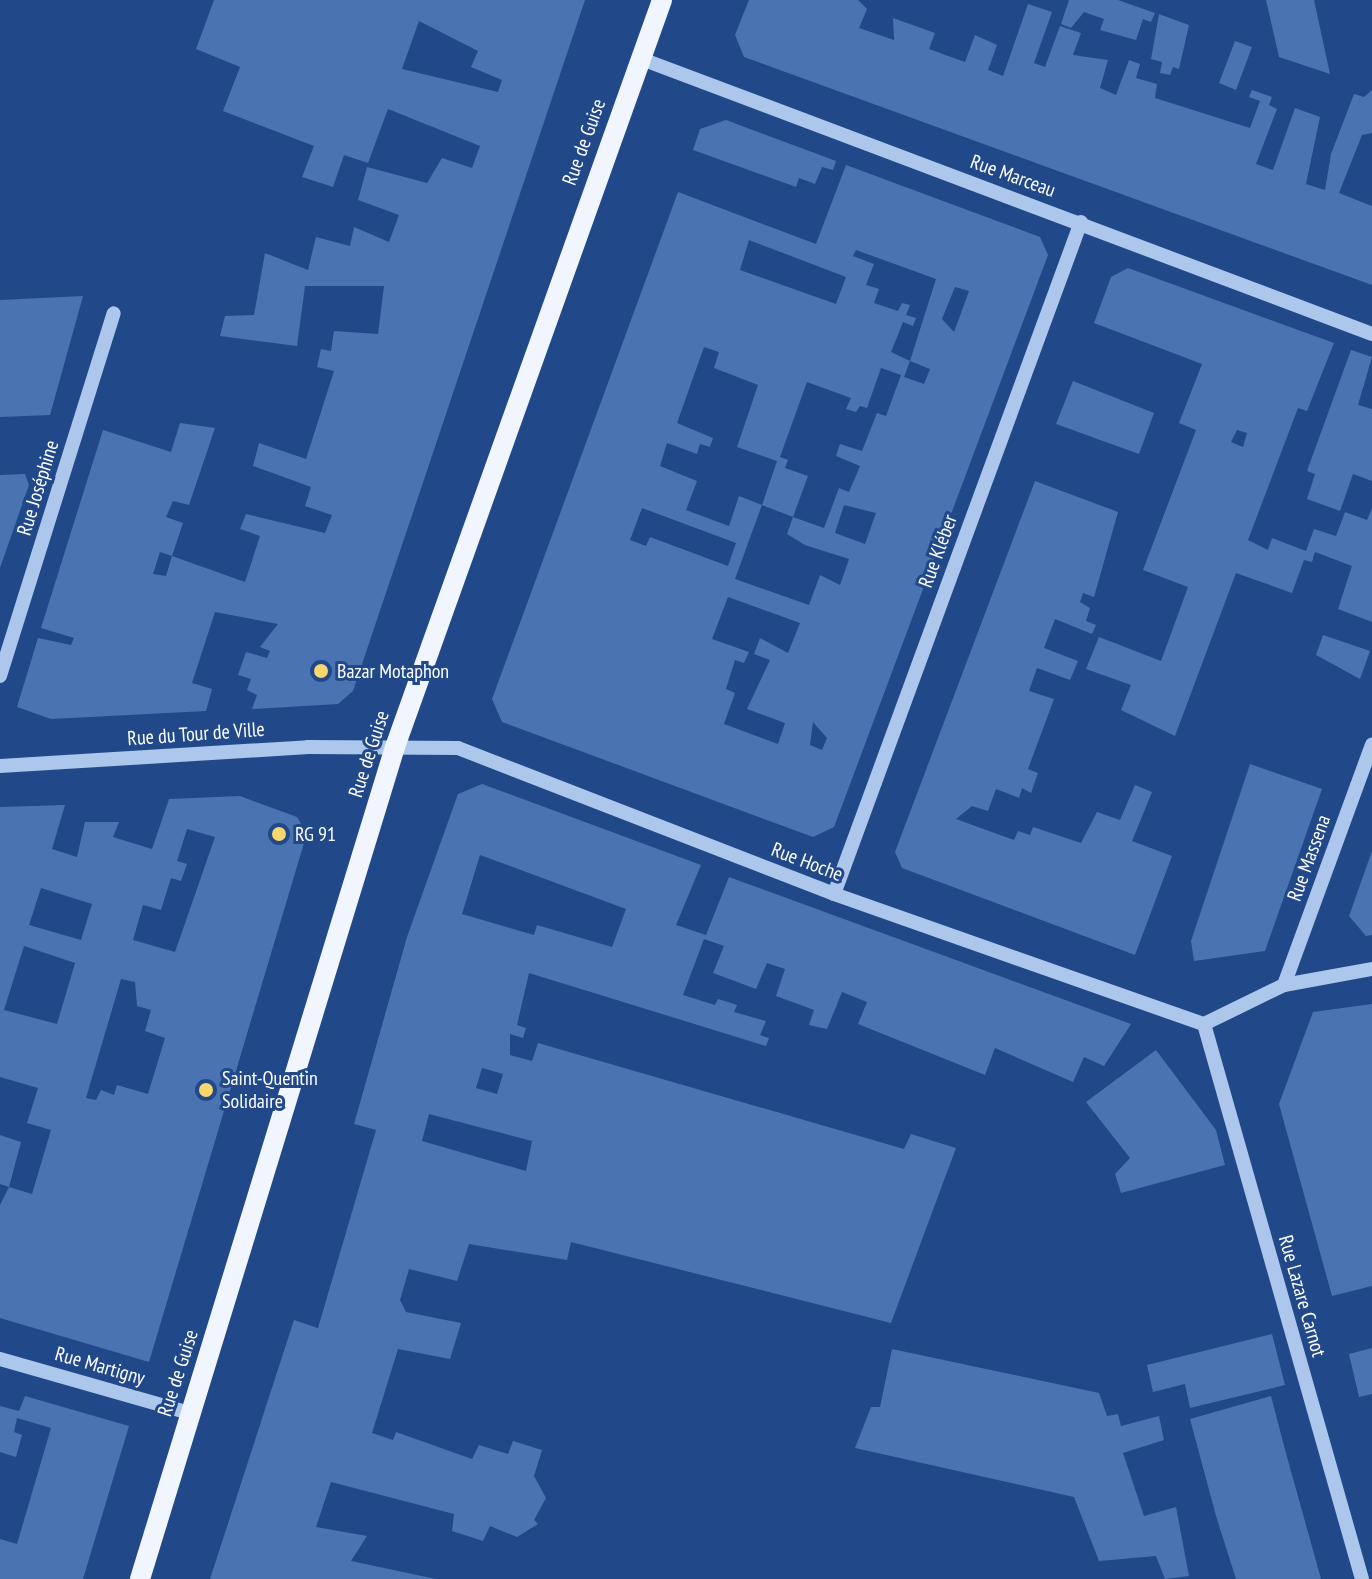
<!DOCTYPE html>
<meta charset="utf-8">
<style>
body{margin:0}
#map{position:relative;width:1372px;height:1579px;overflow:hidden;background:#21498a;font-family:"PT Sans Narrow",sans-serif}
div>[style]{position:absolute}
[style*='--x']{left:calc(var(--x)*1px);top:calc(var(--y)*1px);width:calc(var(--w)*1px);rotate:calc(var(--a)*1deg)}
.building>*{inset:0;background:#4a73b2}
.minor>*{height:14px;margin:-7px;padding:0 7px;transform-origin:7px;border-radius:7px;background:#adc6eb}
.major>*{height:20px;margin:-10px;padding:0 10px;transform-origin:10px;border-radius:10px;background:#f1f6fe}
.dots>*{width:22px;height:22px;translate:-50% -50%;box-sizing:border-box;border:4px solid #21498a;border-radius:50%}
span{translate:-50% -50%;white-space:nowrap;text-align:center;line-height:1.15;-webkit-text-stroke:6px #21498a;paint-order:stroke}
.street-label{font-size:20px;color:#fff}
.poi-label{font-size:20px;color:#fff}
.left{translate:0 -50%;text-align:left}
</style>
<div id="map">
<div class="building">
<div style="clip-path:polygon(evenodd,214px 0,585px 0,353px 691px,338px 704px,252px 709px,257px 695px,247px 690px,251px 679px,238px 675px,246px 652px,267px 658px,270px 651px,260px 647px,278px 624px,215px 612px,192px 683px,212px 689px,206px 711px,51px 719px,17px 707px,38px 638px,71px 645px,74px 638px,41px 628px,103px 430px,171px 452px,180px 423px,215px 428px,189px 505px,173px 501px,166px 517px,183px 523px,172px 556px,160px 552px,153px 574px,166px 576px,172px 556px,245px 582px,260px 536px,240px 529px,246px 514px,325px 533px,332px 515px,305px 506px,311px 487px,253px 466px,259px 443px,306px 459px,334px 371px,317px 367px,321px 349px,331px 351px,334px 331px,378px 334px,384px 286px,305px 286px,297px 346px,220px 336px,225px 316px,254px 315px,265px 253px,308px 270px,316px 237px,350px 246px,354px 227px,389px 242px,399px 215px,358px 200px,367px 167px,427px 183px,442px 158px,472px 168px,480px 146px,388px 109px,368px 163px,344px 155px,333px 187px,302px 177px,314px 146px,223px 111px,240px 67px,196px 49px,214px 0,419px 21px,478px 51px,471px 67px,502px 80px,498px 92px,402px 69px,419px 21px)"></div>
<div style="clip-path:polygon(749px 0,858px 0,867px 9px,859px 28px,894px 40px,893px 18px,935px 33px,929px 49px,965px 62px,975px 35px,997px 45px,988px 70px,1003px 76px,1028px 4px,1052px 12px,1034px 63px,1045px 67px,1060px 26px,1081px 33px,1073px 55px,1108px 60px,1100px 88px,1116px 95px,1129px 60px,1140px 64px,1136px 78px,1157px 84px,1155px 98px,1250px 128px,1260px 101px,1249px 97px,1252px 90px,1272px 97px,1269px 105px,1277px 109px,1256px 164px,1273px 170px,1295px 108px,1320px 117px,1306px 184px,1325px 190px,1331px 154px,1354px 94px,1364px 97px,1372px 90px,1372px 133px,1362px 135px,1339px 193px,1372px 206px,1372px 285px,744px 57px,735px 35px)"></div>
<div style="clip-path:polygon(1069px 0,1118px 0,1155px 13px,1151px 22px,1143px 19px,1136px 40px,1100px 30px,1104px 19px,1084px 12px,1071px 28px,1061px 24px)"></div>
<div style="clip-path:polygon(1266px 0,1314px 0,1330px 74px,1279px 57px)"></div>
<div style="clip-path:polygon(1159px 14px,1189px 25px,1179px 69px,1173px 67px,1170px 75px,1160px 73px,1162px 62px,1151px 59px)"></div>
<div style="clip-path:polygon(1235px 41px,1252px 47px,1236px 90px,1219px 83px)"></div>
<div style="clip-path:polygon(726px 120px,836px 161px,833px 170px,822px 167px,815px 184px,799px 178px,796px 187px,693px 150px,700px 129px)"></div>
<div style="clip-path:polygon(evenodd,846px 165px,1040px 237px,1048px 255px,834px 827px,813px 837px,502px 722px,492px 699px,678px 192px,816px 244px,846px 165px,749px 240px,846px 277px,836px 304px,740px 270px,749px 240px,846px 165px,856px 250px,936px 279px,910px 361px,930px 369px,924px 384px,904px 377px,910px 361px,891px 352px,903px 322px,913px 326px,916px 318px,906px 315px,910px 305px,902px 303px,898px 311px,874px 303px,879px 289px,866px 285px,874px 264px,853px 256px,856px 250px,846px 165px,955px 287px,969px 291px,954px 332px,942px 319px,955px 287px,846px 165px,704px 347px,719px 352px,714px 368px,758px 385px,737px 447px,777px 461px,762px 505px,793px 517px,787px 534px,805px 545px,849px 559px,840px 585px,820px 575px,809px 605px,735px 579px,762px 505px,739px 496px,729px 526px,686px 510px,697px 481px,660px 466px,667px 443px,697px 454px,700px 444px,710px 447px,713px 438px,677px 423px,704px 347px,846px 165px,881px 368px,901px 375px,886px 416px,877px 413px,862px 451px,840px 444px,836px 456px,860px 466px,849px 492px,839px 488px,824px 528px,793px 517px,808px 476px,785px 468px,788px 460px,780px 457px,807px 382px,851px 398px,846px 409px,856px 412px,860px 406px,867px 408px,881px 368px,846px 165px,844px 505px,876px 513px,865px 544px,835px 533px,844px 505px,846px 165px,642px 508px,736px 543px,728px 566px,650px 537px,646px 546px,630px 540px,642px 508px,846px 165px,728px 597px,800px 623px,788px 653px,760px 638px,754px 654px,770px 660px,747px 709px,785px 723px,778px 744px,724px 724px,735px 693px,726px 689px,735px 660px,744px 663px,749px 652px,712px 639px,728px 597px,846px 165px,813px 722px,827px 738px,822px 750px,810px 745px,813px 722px)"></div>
<div style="clip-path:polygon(evenodd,1128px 268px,1334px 343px,1307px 411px,1298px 408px,1248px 540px,1268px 550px,1272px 538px,1306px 551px,1314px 529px,1336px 536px,1345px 512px,1367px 520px,1372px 508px,1372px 622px,1338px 609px,1352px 566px,1315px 552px,1312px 562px,1304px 560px,1292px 593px,1236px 573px,1175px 736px,1121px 710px,1131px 685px,1086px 669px,1099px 637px,1161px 661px,1188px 587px,1143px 570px,1196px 430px,1179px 423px,1202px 364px,1094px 323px,1111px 277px,1128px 268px,1237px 430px,1247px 433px,1243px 447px,1231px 442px,1237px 430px)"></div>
<div style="clip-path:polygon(83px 296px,50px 415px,0 417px,0 300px)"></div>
<div style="clip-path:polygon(1351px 350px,1372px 357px,1358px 405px,1372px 409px,1372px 481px,1353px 474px,1340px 511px,1307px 499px,1315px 474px,1307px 471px)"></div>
<div style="clip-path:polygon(1073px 381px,1154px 413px,1139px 454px,1056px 424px)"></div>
<div style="clip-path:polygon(25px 474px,29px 485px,0 568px,0 475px)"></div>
<div style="clip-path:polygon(1035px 481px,1118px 512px,1094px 597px,1083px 593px,1080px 602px,1090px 608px,1086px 621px,1096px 625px,1092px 634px,1055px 619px,1044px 648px,1078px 661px,1070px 680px,1037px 668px,1029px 691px,1054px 699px,1028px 769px,1038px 773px,1031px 793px,1022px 788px,1019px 798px,996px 789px,988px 811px,972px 806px,956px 819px,1014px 840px,1018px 831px,1030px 835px,1033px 827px,1081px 843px,1097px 812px,1120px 820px,1135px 785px,1152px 792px,1132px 841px,1172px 856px,1135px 955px,902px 868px,895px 852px)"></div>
<div style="clip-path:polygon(1323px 635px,1370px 651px,1360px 679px,1316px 655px)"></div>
<div style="clip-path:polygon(1250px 764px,1322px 789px,1265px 951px,1194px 961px,1191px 941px)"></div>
<div style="clip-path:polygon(evenodd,482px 784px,701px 865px,676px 925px,706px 935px,729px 877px,1131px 1024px,1104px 1066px,1084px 1057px,1073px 1082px,995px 1048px,985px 1075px,858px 1024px,867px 1002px,842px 992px,827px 1029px,809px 1025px,814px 1010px,776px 996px,785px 969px,767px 963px,756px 989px,713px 973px,724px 946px,704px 939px,683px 995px,715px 1005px,718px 999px,728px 1002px,737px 1005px,734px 1012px,766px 1021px,760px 1035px,769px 1038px,766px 1046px,529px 973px,517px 1025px,526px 1028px,523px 1038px,510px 1034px,510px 1055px,532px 1061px,538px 1043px,904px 1149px,911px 1134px,956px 1148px,891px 1323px,571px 1242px,567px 1260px,469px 1244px,457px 1281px,409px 1269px,400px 1300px,406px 1312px,461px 1323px,450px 1359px,398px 1349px,372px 1433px,393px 1440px,396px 1432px,472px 1459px,479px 1445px,508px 1454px,513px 1441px,542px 1450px,534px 1476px,546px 1498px,534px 1520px,538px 1524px,517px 1537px,490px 1526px,483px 1541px,452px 1531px,454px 1514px,331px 1482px,316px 1527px,367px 1536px,351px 1561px,436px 1579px,210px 1579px,294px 1320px,318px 1328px,376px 1130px,354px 1124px,407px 937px,458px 794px,482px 784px,480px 855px,626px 909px,612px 947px,537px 925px,534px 935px,462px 914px,480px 855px,482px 784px,482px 1068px,503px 1074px,497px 1094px,476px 1088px,482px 1068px,482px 784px,429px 1114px,532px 1141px,526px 1171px,422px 1141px,429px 1114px)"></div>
<div style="clip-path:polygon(evenodd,240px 796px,297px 817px,307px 833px,149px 1362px,0 1318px,0 1205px,9px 1187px,0 1184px,0 1135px,21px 1142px,9px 1187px,32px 1194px,51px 1130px,27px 1123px,38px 1088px,0 1077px,0 807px,65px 805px,52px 849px,77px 857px,85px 822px,119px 822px,113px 837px,152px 849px,169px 799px,240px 796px,187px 829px,215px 837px,175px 952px,133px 940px,143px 905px,161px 910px,171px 878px,181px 881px,187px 864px,177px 861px,187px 829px,240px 796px,41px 888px,92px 904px,81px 940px,29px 925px,41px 888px,240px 796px,24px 946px,75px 963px,57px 1024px,4px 1010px,24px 946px,240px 796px,121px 979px,135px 982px,137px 1006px,151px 1010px,145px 1031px,165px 1038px,148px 1094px,117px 1085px,114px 1095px,101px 1090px,96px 1100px,86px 1098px,121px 979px)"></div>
<div style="clip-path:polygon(1372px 851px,1372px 935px,1366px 936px,1349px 916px)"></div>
<div style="clip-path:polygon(1372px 1004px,1372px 1286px,1332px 1296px,1279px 1104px,1313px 1012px)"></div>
<div style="clip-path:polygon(1156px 1050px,1216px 1130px,1225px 1165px,1121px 1193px,1115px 1174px,1130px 1158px,1086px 1102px)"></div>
<div style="clip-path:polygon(1272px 1334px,1285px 1385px,1190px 1408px,1185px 1384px,1153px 1392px,1147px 1365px)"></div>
<div style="clip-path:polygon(1372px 1348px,1372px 1394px,1359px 1397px,1349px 1354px)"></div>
<div style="clip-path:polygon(892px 1349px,1099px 1393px,1107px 1416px,1118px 1414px,1121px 1426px,1159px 1416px,1164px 1440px,1123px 1453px,1144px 1516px,1176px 1507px,1189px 1576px,1165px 1579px,1156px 1556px,1099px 1561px,1074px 1497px,855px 1448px,871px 1407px,880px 1407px)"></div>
<div style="clip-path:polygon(25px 1396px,129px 1426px,83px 1579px,0 1579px,0 1539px,17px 1544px,51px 1428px,17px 1418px,14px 1432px,22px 1435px,16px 1457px,0 1452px,0 1406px,19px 1411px)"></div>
<div style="clip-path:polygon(1271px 1396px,1284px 1446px,1321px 1579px,1236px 1579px,1216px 1516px,1190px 1419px)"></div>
</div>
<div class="minor">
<div style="--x:639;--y:58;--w:783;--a:20.63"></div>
<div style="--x:0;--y:676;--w:380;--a:-72.6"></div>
<div style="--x:0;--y:766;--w:309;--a:-3.5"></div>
<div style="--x:308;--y:747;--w:150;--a:0.4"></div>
<div style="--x:458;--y:748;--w:403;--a:21.2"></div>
<div style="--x:834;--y:894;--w:392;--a:19.4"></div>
<div style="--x:834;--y:894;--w:716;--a:-69.82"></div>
<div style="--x:1284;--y:985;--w:256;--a:-69.9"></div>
<div style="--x:1204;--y:1024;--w:577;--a:74.11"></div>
<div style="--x:1204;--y:1024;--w:89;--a:-26"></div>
<div style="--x:1284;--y:985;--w:89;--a:-10.3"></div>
<div style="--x:0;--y:1359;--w:197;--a:15.9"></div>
</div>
<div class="major">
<div style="--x:140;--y:1579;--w:870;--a:-72.96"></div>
<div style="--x:395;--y:747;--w:793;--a:-70.33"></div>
</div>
<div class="dots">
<div style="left:321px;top:671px;background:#f7d66e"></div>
<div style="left:279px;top:834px;background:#f7d66e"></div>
<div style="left:206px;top:1090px;background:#f7d66e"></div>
</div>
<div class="street-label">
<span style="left:584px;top:142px;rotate:-70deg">Rue de Guise</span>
<span style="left:1013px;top:176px;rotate:20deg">Rue Marceau</span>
<span style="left:38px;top:488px;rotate:-73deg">Rue Joséphine</span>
<span style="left:938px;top:551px;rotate:-70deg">Rue Kléber</span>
<span style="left:196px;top:734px;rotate:-4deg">Rue du Tour de Ville</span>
<span style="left:369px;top:754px;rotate:-72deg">Rue de Guise</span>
<span style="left:1309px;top:858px;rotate:-70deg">Rue Massena</span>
<span style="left:807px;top:862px;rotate:21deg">Rue Hoche</span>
<span style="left:1302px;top:1296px;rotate:74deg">Rue Lazare Carnot</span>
<span style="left:100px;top:1366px;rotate:16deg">Rue Martigny</span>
<span style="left:178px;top:1373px;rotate:-72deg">Rue de Guise</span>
</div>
<div class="poi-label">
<span class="left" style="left:337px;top:671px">Bazar Motaphon</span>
<span class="left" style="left:295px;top:834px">RG 91</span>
<span class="left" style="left:222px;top:1090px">Saint-Quentin<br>Solidaire</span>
</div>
</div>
